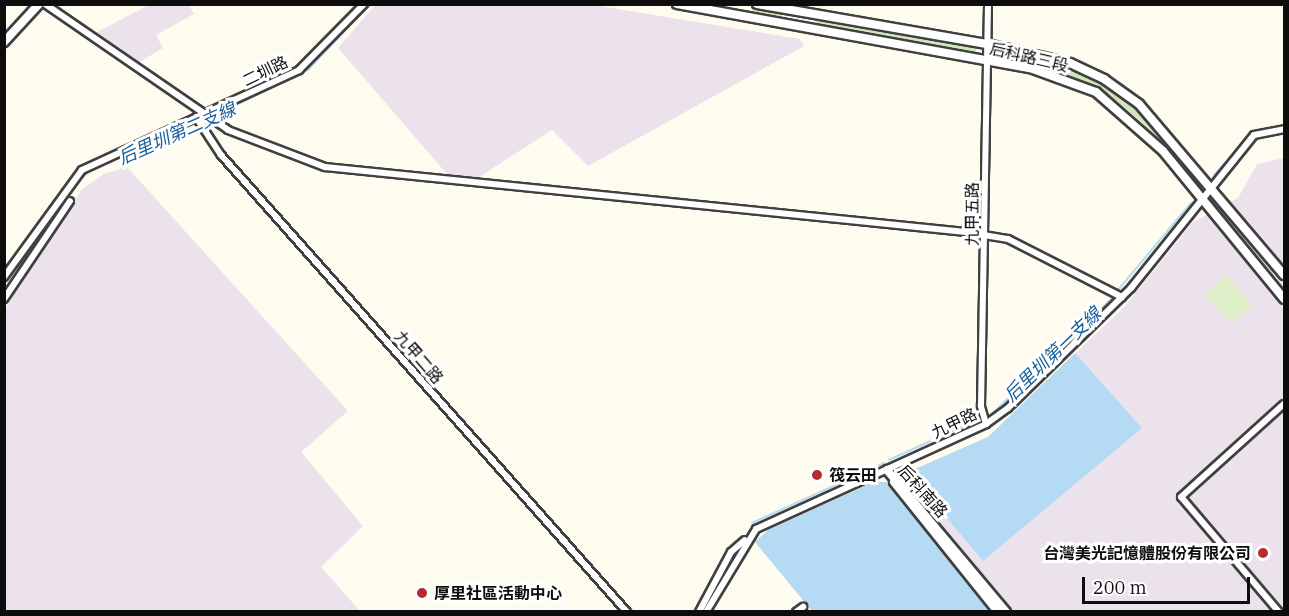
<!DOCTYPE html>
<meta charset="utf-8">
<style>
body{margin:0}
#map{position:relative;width:1289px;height:616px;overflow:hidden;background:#fefcee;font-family:"IBM Plex Serif","Noto Sans TC",serif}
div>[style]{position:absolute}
.industrial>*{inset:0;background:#ebe2ec}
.green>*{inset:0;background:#d0e8b9}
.pitch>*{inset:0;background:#e2efcb}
.water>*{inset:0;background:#b5dbf4}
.stream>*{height:1.5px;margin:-0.75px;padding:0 0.75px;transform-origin:0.75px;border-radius:0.75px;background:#b5dbf4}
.roads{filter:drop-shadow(2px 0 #404040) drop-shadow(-2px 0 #404040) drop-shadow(0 2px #404040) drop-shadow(0 -2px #404040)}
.minor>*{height:6px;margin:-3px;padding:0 3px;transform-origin:3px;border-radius:3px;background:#fff}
.tertiary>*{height:8px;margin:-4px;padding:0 4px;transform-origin:4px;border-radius:4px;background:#fff}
.dots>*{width:16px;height:16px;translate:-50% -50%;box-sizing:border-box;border:3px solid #fff;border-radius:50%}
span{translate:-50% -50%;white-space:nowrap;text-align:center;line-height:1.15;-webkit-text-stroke:6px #fff;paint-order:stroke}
.street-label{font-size:16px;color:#0d0d0d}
.poi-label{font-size:16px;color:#0d0d0d;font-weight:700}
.left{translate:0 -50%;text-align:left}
.right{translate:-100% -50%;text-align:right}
.water-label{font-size:18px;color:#1b609b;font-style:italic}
.frame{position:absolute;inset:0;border:6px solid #0d0d0d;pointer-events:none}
.scale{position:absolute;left:1082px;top:577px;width:168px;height:27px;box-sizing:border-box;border:3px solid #0d0d0d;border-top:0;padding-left:8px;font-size:18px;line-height:21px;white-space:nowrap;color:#0d0d0d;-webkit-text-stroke:4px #fff;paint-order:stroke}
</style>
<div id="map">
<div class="industrial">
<i style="clip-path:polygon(151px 4px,189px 5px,194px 14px,156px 35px,163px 48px,138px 63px,97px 32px)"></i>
<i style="clip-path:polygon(376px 4px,593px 5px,800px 39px,804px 46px,588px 166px,552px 130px,476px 179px,447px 174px,338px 48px)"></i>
<i style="clip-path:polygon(1284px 158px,1284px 611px,812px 611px,755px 542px,768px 530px,874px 482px,886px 482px,988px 437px,1126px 305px,1193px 222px,1238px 198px,1257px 164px)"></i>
<i style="clip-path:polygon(127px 167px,348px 411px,301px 452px,363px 526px,321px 567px,360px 611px,5px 611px,5px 309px,82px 189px,104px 174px)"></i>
</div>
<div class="green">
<i style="clip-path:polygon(693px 5px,782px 13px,781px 21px)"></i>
<i style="clip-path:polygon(816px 20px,976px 48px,976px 55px,816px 26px)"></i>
<i style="clip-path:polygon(1010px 55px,1073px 71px,1104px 85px,1143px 116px,1190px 170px,1186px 174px,1141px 121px,1102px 89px)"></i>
</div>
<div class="pitch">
<i style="clip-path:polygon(1226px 275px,1253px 305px,1232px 324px,1205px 294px)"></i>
</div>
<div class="water">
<i style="clip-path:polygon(1075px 353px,1142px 428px,983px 561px,908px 472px,988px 437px)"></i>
<i style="clip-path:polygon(874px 482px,886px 482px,990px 611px,812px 611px,755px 542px,768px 530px)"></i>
</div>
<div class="stream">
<i style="left:212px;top:117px;width:108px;rotate:-26.3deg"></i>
<i style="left:309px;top:69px;width:89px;rotate:-46.8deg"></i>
<i style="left:1214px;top:175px;width:59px;rotate:-47.1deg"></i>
<i style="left:1254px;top:132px;width:31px;rotate:-13deg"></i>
<i style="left:72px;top:188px;width:28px;rotate:-44deg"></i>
<i style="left:92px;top:169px;width:115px;rotate:-23.7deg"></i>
<i style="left:4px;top:284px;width:56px;rotate:-55.2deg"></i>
<i style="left:1119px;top:289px;width:112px;rotate:-50.1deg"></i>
<i style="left:992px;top:414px;width:168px;rotate:-44deg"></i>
<i style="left:889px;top:460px;width:99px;rotate:-24.5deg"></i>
<i style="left:752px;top:523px;width:145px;rotate:-24.4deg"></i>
<i style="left:703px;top:612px;width:62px;rotate:-62.2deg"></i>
</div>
<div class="roads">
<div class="minor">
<i style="left:45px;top:4px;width:222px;rotate:34.5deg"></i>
<i style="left:228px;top:130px;width:104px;rotate:20.9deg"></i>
<i style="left:325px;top:167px;width:644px;rotate:5.79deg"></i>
<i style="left:966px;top:232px;width:43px;rotate:9.5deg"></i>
<i style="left:1008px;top:239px;width:128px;rotate:27deg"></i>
<i style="left:196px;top:117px;width:45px;rotate:56.7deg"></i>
<i style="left:221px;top:155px;width:611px;rotate:48.38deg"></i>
<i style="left:4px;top:277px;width:132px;rotate:-53.9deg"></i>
<i style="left:82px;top:170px;width:239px;rotate:-24.7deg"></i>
<i style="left:299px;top:70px;width:93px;rotate:-45.4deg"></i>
<i style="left:4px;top:299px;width:118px;rotate:-56deg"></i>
<i style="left:986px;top:424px;width:19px;rotate:-106deg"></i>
<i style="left:981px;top:406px;width:402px;rotate:-89deg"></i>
<i style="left:699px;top:612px;width:68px;rotate:-61.9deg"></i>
<i style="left:731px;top:552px;width:18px;rotate:-41deg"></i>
<i style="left:706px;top:612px;width:97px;rotate:-58.9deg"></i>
<i style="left:756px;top:529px;width:253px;rotate:-24.5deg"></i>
<i style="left:986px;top:424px;width:27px;rotate:-36deg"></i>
<i style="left:1008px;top:408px;width:172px;rotate:-44.3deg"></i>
<i style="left:1131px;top:288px;width:196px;rotate:-51.2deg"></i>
<i style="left:1254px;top:135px;width:31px;rotate:-11deg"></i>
<i style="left:796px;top:612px;width:9px;rotate:-36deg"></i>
<i style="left:1279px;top:612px;width:151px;rotate:-130.4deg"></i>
<i style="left:1181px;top:497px;width:139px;rotate:-42.1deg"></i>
</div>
<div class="tertiary">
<i style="left:677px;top:4px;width:359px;rotate:10.3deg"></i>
<i style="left:1030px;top:68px;width:70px;rotate:20deg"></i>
<i style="left:1096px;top:92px;width:89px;rotate:41.4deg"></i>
<i style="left:1163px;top:151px;width:191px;rotate:50.7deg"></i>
<i style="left:757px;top:4px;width:233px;rotate:9.9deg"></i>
<i style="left:987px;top:44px;width:85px;rotate:12.9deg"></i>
<i style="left:1070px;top:63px;width:38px;rotate:25deg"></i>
<i style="left:1104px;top:79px;width:43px;rotate:35.5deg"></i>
<i style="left:1139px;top:104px;width:224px;rotate:49.7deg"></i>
<i style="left:4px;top:42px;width:52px;rotate:-47.4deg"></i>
<i style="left:887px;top:470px;width:185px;rotate:50deg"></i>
<i style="left:894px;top:482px;width:166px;rotate:51.3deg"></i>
</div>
</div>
<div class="dots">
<i style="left:817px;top:475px;background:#b92a2e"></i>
<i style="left:1263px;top:553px;background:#b92a2e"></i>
<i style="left:422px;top:593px;background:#b92a2e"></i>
</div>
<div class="street-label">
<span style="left:1029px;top:57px;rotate:13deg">后科路三段</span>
<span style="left:265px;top:71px;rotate:-26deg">二圳路</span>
<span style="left:972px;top:214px;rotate:-90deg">九甲五路</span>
<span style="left:419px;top:357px;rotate:49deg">九甲二路</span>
<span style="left:954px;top:423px;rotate:-26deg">九甲路</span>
<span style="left:923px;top:491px;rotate:48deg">后科南路</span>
</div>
<div class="poi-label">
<span class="left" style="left:829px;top:475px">筏云田</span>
<span class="right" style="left:1251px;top:553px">台灣美光記憶體股份有限公司</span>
<span class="left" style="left:434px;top:593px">厚里社區活動中心</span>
</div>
<div class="water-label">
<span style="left:177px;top:134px;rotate:-24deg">后里圳第二支線</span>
<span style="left:1053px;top:355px;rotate:-44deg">后里圳第一支線</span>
</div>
<div class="frame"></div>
<div class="scale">200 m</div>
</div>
